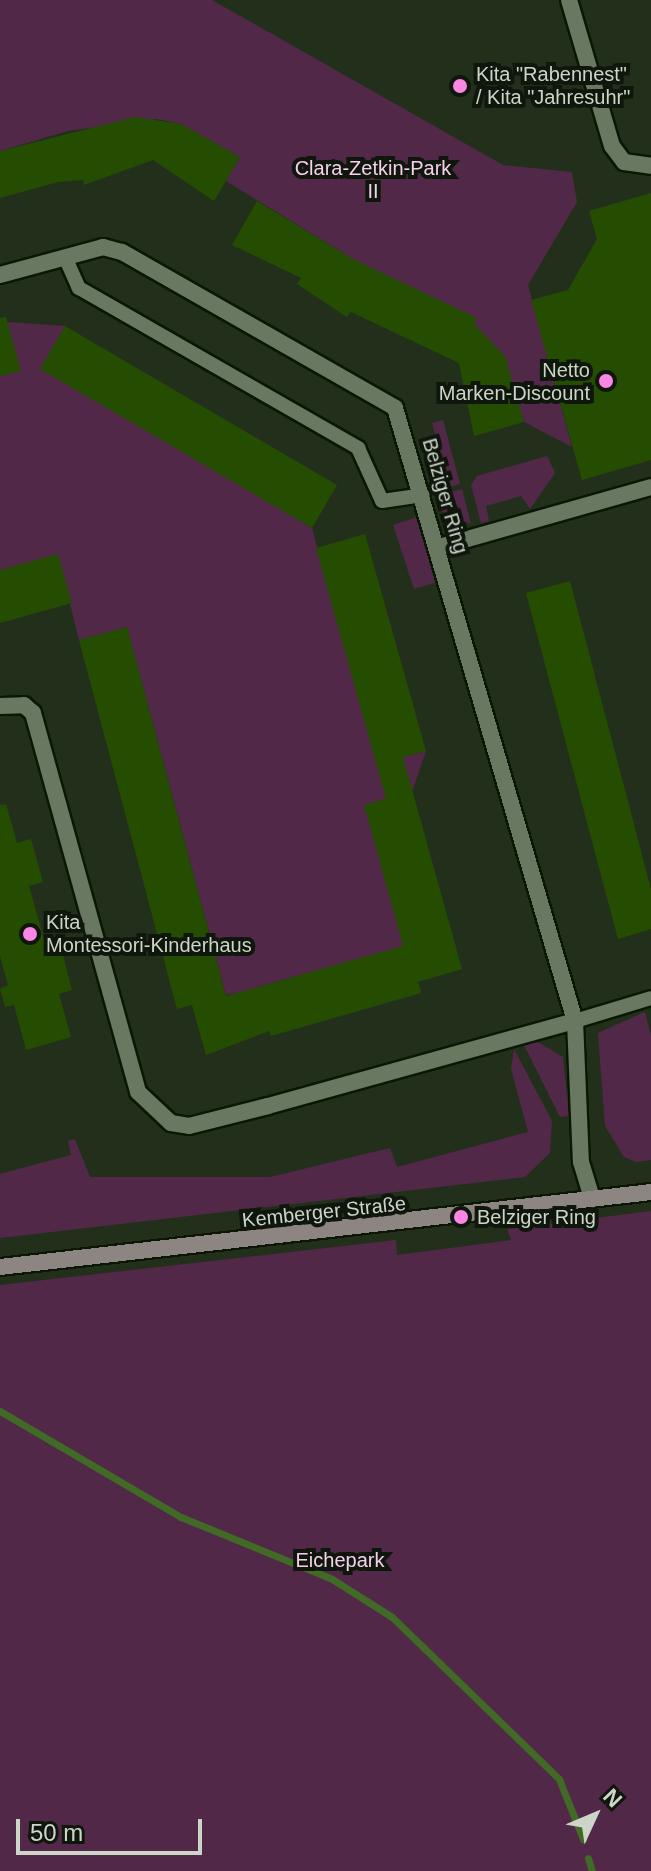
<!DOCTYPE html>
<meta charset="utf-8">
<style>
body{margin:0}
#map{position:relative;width:651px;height:1871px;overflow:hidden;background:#22301b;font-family:Helvetica,sans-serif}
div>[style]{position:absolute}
.green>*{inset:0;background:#512848}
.stream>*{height:7px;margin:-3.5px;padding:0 3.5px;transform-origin:3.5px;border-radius:3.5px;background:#406a26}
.building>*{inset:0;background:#244d01}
.roads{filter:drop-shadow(2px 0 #0b1705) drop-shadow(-2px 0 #0b1705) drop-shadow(0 2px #0b1705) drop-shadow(0 -2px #0b1705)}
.service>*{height:14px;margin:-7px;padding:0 7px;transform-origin:7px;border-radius:7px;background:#697961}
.minor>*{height:16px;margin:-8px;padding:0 8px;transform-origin:8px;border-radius:8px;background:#697961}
.secondary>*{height:16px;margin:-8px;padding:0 8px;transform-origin:8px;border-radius:8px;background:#8c8582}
.dots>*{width:22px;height:22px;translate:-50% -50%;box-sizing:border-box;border:4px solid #0f160c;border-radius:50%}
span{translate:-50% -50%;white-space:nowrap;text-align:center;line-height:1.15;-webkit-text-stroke:8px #0f160c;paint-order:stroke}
.poi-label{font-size:20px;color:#ccd5c8}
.left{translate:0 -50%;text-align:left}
.right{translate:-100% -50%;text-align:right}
.park-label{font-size:20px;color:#f5cfeb}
.street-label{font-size:20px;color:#ccd5c8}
.north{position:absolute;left:555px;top:1775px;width:80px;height:80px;-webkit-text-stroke:6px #0f160c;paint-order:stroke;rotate:46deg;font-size:22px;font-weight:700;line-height:32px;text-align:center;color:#ccd5c8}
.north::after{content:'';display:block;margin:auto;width:28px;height:36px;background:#ccd5c8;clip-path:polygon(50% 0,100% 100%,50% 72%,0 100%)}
.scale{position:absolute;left:16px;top:1819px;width:186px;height:36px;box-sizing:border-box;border:4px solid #ccd5c8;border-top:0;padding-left:10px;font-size:24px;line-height:28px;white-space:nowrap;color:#ccd5c8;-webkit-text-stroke:6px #0f160c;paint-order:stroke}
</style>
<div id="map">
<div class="green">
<i style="clip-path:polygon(0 0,212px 0,503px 165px,572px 172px,577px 202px,528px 285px,572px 447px,524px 422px,500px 357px,474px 324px,476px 318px,353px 259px,226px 181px,240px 157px,181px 124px,157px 119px,68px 131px,0 151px)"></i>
<i style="clip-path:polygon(7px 322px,65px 326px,41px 368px,312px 528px,377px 764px,426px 751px,412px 792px,364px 805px,408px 945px,257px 987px,239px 1002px,236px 993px,226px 995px,127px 627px,79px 640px,58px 555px,0 570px,0 376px,20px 371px)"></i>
<i style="clip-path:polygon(443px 420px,460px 484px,434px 492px,431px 483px,447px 478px,432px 423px)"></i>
<i style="clip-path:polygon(547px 456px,555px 473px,530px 509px,521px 496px,486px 506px,489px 521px,481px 523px,471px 485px,477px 476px)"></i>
<i style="clip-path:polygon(462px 489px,471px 524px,444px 515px,435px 496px)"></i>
<i style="clip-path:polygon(417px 517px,437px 582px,414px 589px,393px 525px)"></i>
<i style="clip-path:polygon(645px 1012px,651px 1036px,651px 1160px,636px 1162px,624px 1157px,605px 1126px,598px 1033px)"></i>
<i style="clip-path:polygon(536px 1041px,563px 1057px,569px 1116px,560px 1117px,524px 1045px)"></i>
<i style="clip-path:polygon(514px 1049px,552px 1121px,550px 1153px,525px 1177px,0 1238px,0 1174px,71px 1155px,68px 1141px,75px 1139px,90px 1177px,270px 1177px,390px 1148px,397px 1167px,528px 1132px,511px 1069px)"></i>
<i style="clip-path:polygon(651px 1211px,651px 1871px,0 1871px,0 1285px,396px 1240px,397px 1255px,511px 1240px,507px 1229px)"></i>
</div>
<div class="stream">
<i style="left:0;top:1411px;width:210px;rotate:30.4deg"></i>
<i style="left:181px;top:1517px;width:163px;rotate:22.3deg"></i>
<i style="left:332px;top:1579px;width:71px;rotate:32.3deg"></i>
<i style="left:392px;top:1617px;width:233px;rotate:44.1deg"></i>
<i style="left:559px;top:1779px;width:65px;rotate:68.2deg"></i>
<i style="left:588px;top:1858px;width:14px;rotate:73deg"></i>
</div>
<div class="building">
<i style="clip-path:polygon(135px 117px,181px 124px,240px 157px,214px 201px,153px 160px,84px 185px,83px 180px,58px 182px,0 198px,0 151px)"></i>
<i style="clip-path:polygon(651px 193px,651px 460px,582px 480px,531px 300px,568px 290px,597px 239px,589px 211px)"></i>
<i style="clip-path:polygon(257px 201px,353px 259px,477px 318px,474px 324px,505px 356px,524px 422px,474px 436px,459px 363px,351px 312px,347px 317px,297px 284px,301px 278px,232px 245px)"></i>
<i style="clip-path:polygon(6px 317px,21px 371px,0 376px,0 318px)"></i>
<i style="clip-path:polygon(65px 326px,337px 485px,312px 528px,40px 369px)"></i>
<i style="clip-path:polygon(365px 534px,426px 751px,403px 757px,462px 969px,418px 982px,421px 993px,271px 1036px,269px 1031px,206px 1055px,192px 1005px,177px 1009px,79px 640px,127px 627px,226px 996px,403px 946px,364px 805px,386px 799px,316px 548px)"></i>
<i style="clip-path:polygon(58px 554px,72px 603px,0 623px,0 570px)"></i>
<i style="clip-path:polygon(570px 581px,651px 889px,651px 929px,618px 939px,526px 593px)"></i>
<i style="clip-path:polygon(6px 804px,17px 843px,31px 839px,43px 882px,29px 886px,47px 950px,61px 947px,72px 990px,59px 994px,71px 1037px,26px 1050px,14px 1005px,5px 1007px,0 989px,8px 985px,0 956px,0 805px)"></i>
</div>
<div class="roads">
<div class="service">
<i style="left:65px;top:257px;width:34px;rotate:66deg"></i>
<i style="left:79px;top:288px;width:322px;rotate:29.8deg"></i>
<i style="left:358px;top:448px;width:58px;rotate:65.6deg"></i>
<i style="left:382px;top:501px;width:41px;rotate:-8.3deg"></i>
<i style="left:575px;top:1021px;width:79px;rotate:-16.8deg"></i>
</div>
<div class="minor">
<i style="left:569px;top:0;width:152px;rotate:73.6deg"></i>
<i style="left:612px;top:146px;width:20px;rotate:53deg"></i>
<i style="left:624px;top:162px;width:27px;rotate:8deg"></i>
<i style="left:0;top:275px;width:107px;rotate:-15.2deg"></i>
<i style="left:103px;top:247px;width:20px;rotate:15deg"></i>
<i style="left:122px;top:252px;width:314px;rotate:29.7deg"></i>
<i style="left:395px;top:408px;width:639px;rotate:73.64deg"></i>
<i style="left:575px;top:1021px;width:141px;rotate:87.6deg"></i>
<i style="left:581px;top:1162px;width:39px;rotate:73deg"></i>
<i style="left:439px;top:547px;width:220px;rotate:-15.8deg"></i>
<i style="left:0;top:706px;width:24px;rotate:-2deg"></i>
<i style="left:24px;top:705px;width:12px;rotate:42deg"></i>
<i style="left:33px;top:713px;width:393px;rotate:74.5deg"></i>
<i style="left:138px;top:1092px;width:45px;rotate:43.2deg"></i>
<i style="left:171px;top:1123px;width:18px;rotate:9deg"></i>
<i style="left:189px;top:1126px;width:81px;rotate:-14.2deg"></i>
<i style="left:268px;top:1106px;width:319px;rotate:-15.5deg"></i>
</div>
<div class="secondary">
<i style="left:0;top:1267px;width:655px;rotate:-6.57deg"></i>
</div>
</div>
<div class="dots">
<i style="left:460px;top:86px;background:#fc86e4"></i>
<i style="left:606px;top:381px;background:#fc86e4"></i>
<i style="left:30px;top:934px;background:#fc86e4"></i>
<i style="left:461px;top:1217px;background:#fc86e4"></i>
</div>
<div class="poi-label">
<span class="left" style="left:476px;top:86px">Kita "Rabennest"<br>/ Kita "Jahresuhr"</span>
<span class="right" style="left:590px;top:382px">Netto<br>Marken-Discount</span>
<span class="left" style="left:46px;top:934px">Kita<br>Montessori-Kinderhaus</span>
<span class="left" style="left:477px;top:1217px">Belziger Ring</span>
</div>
<div class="park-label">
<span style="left:373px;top:180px">Clara-Zetkin-Park<br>II</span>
<span style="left:340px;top:1560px">Eichepark</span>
</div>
<div class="street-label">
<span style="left:445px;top:496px;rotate:74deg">Belziger Ring</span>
<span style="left:324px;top:1212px;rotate:-6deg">Kemberger Straße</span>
</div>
<div class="north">N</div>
<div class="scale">50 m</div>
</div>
